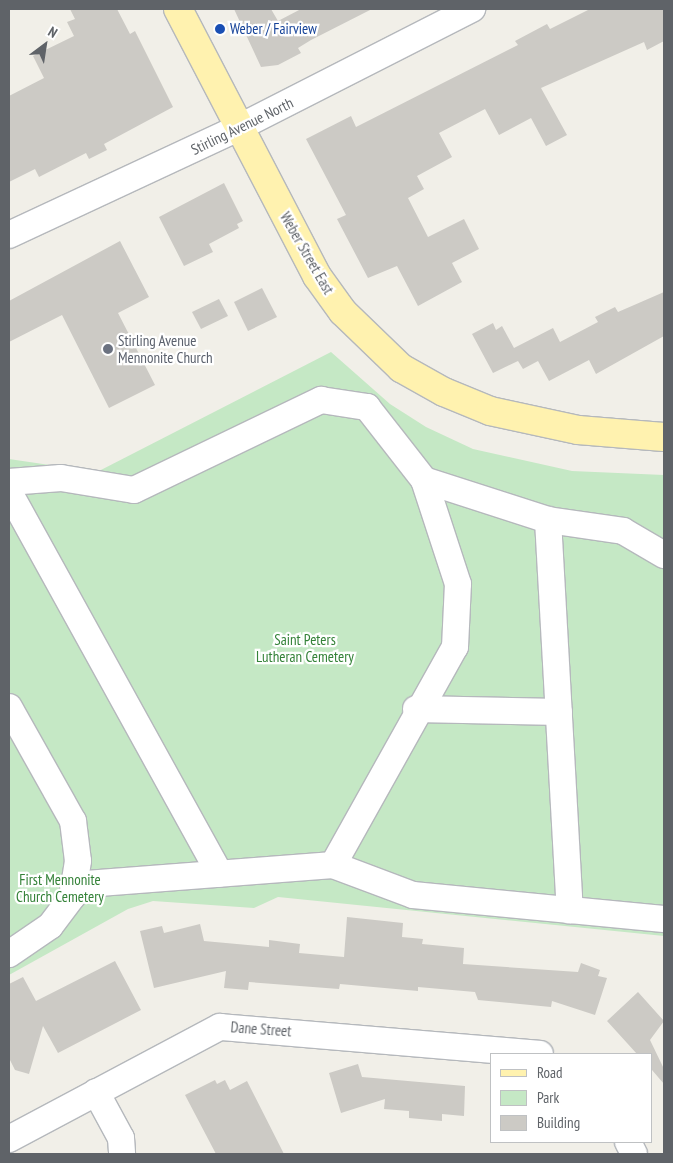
<!DOCTYPE html>
<style>
body{margin:0}
#map{position:relative;width:673px;height:1163px;overflow:hidden;background:#f1efe8;font-family:"PT Sans Narrow",sans-serif}
div>[style]{position:absolute}
.green>*{inset:0;background:#c5e8c5}
.building>*{inset:0;background:#cccac5}
.roads{filter:drop-shadow(1px 0 #b5b8bc) drop-shadow(-1px 0 #b5b8bc) drop-shadow(0 1px #b5b8bc) drop-shadow(0 -1px #b5b8bc)}
.minor>*{height:26px;margin:-13px;padding:0 13px;transform-origin:13px;border-radius:13px;background:#fff}
.major>*{height:28px;margin:-14px;padding:0 14px;transform-origin:14px;border-radius:14px;background:#fff2af}
.dots>*{width:14px;height:14px;translate:-50% -50%;box-sizing:border-box;border:2px solid #fff;border-radius:50%}
span{translate:-50% -50%;white-space:nowrap;text-align:center;line-height:1.15;-webkit-text-stroke:4.5px #fff;paint-order:stroke}
.transit-label{font-size:15px;color:#164399}
.left{translate:0 -50%;text-align:left}
.street-label{font-size:15px;color:#5f6368}
.worship-label{font-size:15px;color:#5b616d}
.park-label{font-size:15px;color:#348238}
.frame{position:absolute;inset:0;border:10px solid #5f6368;pointer-events:none}
.legend{position:absolute;left:490px;top:1053px;width:162px;height:90px;box-sizing:border-box;background:#fff;border:1px solid #bfc1c3;margin:0;padding:6px 9px;list-style:none;font-size:15px;color:#5f6368}
.legend li{display:flex;align-items:center;gap:10px;height:25px}
.legend b{width:25px;border:1px solid #bfc1c3}
.north{position:absolute;left:20px;top:20px;width:50px;height:50px;-webkit-text-stroke:4px #fff;paint-order:stroke;rotate:31deg;font-size:14px;font-weight:700;line-height:20px;text-align:center;color:#5f6368}
.north::after{content:'';display:block;margin:auto;width:18px;height:22px;background:#5f6368;clip-path:polygon(50% 0,100% 100%,50% 72%,0 100%)}
</style>
<div id="map">
<div class="green">
<i style="clip-path:polygon(331px 352px,390px 404px,426px 427px,473px 449px,572px 471px,664px 475px,664px 936px,278px 897px,254px 908px,153px 901px,128px 909px,9px 975px,9px 459px,97px 472px)"></i>
</div>
<div class="building">
<i style="clip-path:polygon(70px 9px,117px 9px,130px 34px,135px 31px,173px 107px,104px 144px,107px 150px,89px 159px,86px 153px,39px 177px,35px 169px,9px 182px,9px 96px,44px 78px,33px 56px,74px 36px,67px 22px,75px 19px)"></i>
<i style="clip-path:polygon(234px 9px,271px 9px,278px 21px,301px 9px,372px 9px,311px 40px,298px 48px,301px 53px,278px 65px,261px 67px)"></i>
<i style="clip-path:polygon(590px 9px,664px 9px,664px 41px,647px 50px,644px 42px,541px 88px,567px 135px,546px 146px,531px 118px,499px 135px,485px 109px,439px 133px,452px 157px,417px 176px,424px 189px,408px 198px,428px 237px,464px 219px,479px 249px,452px 263px,462px 282px,418px 306px,397px 266px,368px 278px,337px 219px,346px 215px,306px 139px,351px 116px,356px 127px,518px 45px,515px 41px,547px 24px,550px 29px)"></i>
<i style="clip-path:polygon(224px 183px,243px 221px,237px 224px,239px 228px,209px 244px,213px 252px,184px 266px,159px 217px)"></i>
<i style="clip-path:polygon(120px 241px,149px 297px,118px 313px,155px 385px,109px 408px,62px 315px,9px 342px,9px 301px)"></i>
<i style="clip-path:polygon(262px 288px,277px 317px,248px 331px,234px 302px)"></i>
<i style="clip-path:polygon(664px 292px,664px 336px,596px 374px,589px 360px,549px 381px,538px 361px,523px 369px,518px 361px,493px 373px,472px 334px,493px 323px,496px 330px,502px 326px,514px 348px,553px 328px,560px 342px,598px 322px,595px 317px,615px 307px,618px 312px)"></i>
<i style="clip-path:polygon(219px 299px,228px 316px,201px 329px,192px 312px)"></i>
<i style="clip-path:polygon(347px 917px,403px 923px,402px 937px,423px 939px,422px 944px,464px 948px,463px 964px,578px 972px,581px 963px,600px 970px,598px 976px,607px 978px,595px 1015px,552px 1001px,551px 1007px,520px 1004px,478px 1000px,475px 992px,418px 987px,418px 991px,340px 984px,339px 989px,249px 982px,248px 990px,224px 988px,226px 971px,154px 988px,140px 931px,162px 926px,164px 933px,200px 924px,204px 941px,269px 947px,269px 940px,300px 944px,299px 953px,344px 957px)"></i>
<i style="clip-path:polygon(115px 961px,141px 1010px,58px 1053px,43px 1026px,29px 1074px,15px 1070px,9px 1058px,9px 984px,23px 977px,36px 1001px)"></i>
<i style="clip-path:polygon(638px 992px,664px 1021px,650px 1040px,664px 1069px,664px 1084px,652px 1070px,652px 1054px,637px 1054px,607px 1021px)"></i>
<i style="clip-path:polygon(358px 1064px,362px 1077px,465px 1086px,464px 1116px,442px 1114px,442px 1121px,409px 1118px,409px 1111px,384px 1109px,385px 1099px,341px 1113px,329px 1073px)"></i>
<i style="clip-path:polygon(215px 1080px,217px 1084px,225px 1080px,230px 1090px,247px 1081px,284px 1154px,216px 1154px,185px 1095px)"></i>
</div>
<div class="roads">
<div class="minor">
<i style="left:9px;top:235px;width:253px;rotate:-25deg"></i>
<i style="left:238px;top:128px;width:263px;rotate:-27deg"></i>
<i style="left:9px;top:482px;width:52px;rotate:-4.4deg"></i>
<i style="left:61px;top:478px;width:74px;rotate:9.3deg"></i>
<i style="left:134px;top:490px;width:208px;rotate:-25.7deg"></i>
<i style="left:321px;top:400px;width:47px;rotate:8.7deg"></i>
<i style="left:367px;top:407px;width:93px;rotate:52deg"></i>
<i style="left:424px;top:480px;width:130px;rotate:17.9deg"></i>
<i style="left:548px;top:520px;width:76px;rotate:8.3deg"></i>
<i style="left:623px;top:531px;width:48px;rotate:30.3deg"></i>
<i style="left:9px;top:492px;width:436px;rotate:61.1deg"></i>
<i style="left:548px;top:520px;width:391px;rotate:86.8deg"></i>
<i style="left:570px;top:910px;width:94px;rotate:5.5deg"></i>
<i style="left:9px;top:707px;width:131px;rotate:60.7deg"></i>
<i style="left:73px;top:821px;width:40px;rotate:82.9deg"></i>
<i style="left:78px;top:861px;width:36px;rotate:99deg"></i>
<i style="left:72px;top:897px;width:36px;rotate:127deg"></i>
<i style="left:50px;top:926px;width:50px;rotate:145.7deg"></i>
<i style="left:416px;top:709px;width:143px;rotate:1.2deg"></i>
<i style="left:333px;top:865px;width:250px;rotate:-60.8deg"></i>
<i style="left:455px;top:647px;width:63px;rotate:-87.3deg"></i>
<i style="left:458px;top:584px;width:109px;rotate:-108.1deg"></i>
<i style="left:73px;top:885px;width:261px;rotate:-4.4deg"></i>
<i style="left:333px;top:865px;width:85px;rotate:20.6deg"></i>
<i style="left:413px;top:895px;width:158px;rotate:5.5deg"></i>
<i style="left:96px;top:1092px;width:52px;rotate:61.5deg"></i>
<i style="left:121px;top:1138px;width:16px;rotate:86deg"></i>
<i style="left:9px;top:1139px;width:239px;rotate:-28deg"></i>
<i style="left:220px;top:1027px;width:321px;rotate:4.8deg"></i>
<i style="left:628px;top:1142px;width:13px;rotate:63deg"></i>
</div>
<div class="major">
<i style="left:178px;top:9px;width:301px;rotate:62.5deg"></i>
<i style="left:317px;top:276px;width:44px;rotate:54.2deg"></i>
<i style="left:343px;top:312px;width:81px;rotate:44deg"></i>
<i style="left:401px;top:368px;width:49px;rotate:29.2deg"></i>
<i style="left:444px;top:392px;width:50px;rotate:22.4deg"></i>
<i style="left:490px;top:411px;width:90px;rotate:12.2deg"></i>
<i style="left:578px;top:430px;width:86px;rotate:4.7deg"></i>
</div>
</div>
<div class="dots">
<i style="left:220px;top:29px;background:#1a4fb4"></i>
<i style="left:108px;top:349px;background:#6b7280"></i>
</div>
<div class="transit-label">
<span class="left" style="left:230px;top:29px">Weber / Fairview</span>
</div>
<div class="street-label">
<span style="left:242px;top:126px;rotate:-26deg">Stirling Avenue North</span>
<span style="left:307px;top:253px;rotate:60deg">Weber Street East</span>
<span style="left:261px;top:1029px;rotate:4deg">Dane Street</span>
</div>
<div class="worship-label">
<span class="left" style="left:118px;top:349px">Stirling Avenue<br>Mennonite Church</span>
</div>
<div class="park-label">
<span style="left:305px;top:648px">Saint Peters<br>Lutheran Cemetery</span>
<span style="left:60px;top:888px">First Mennonite<br>Church Cemetery</span>
</div>
<div class="frame"></div>
<ul class="legend">
<li><b style="height:6px;background:#fff2af"></b>Road</li>
<li><b style="height:14px;background:#c5e8c5"></b>Park</li>
<li><b style="height:14px;background:#cccac5"></b>Building</li>
</ul>
<div class="north">N</div>
</div>
